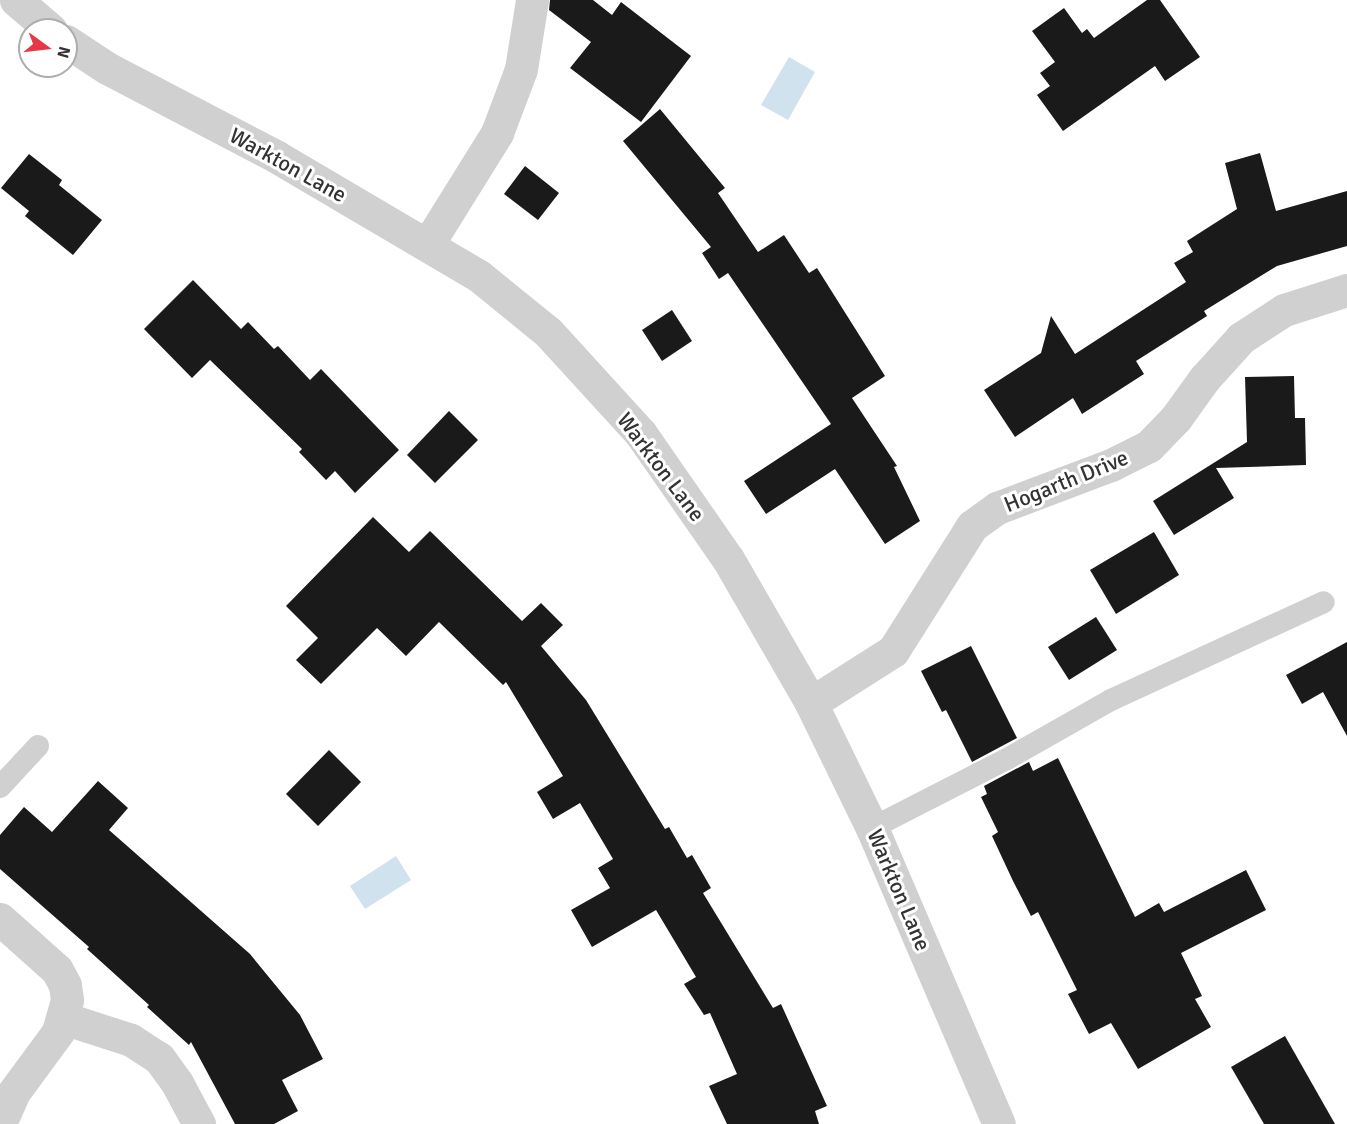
<!DOCTYPE html>
<style>
body{margin:0}
#map{position:relative;width:1347px;height:1124px;overflow:hidden;background:#fff;font-family:Signika,sans-serif}
div>[style]{position:absolute}
.water>*{inset:0;background:#cfe2ee}
.building>*{inset:0;background:#1a1a1a}
.service>*{height:22px;margin:-11px;padding:0 11px;transform-origin:11px;border-radius:11px;background:#d0d0d0}
.minor>*{height:33px;margin:-16.5px;padding:0 16.5px;transform-origin:16.5px;border-radius:16.5px;background:#d0d0d0}
.tertiary>*{height:33px;margin:-16.5px;padding:0 16.5px;transform-origin:16.5px;border-radius:16.5px;background:#d0d0d0}
span{translate:-50% -50%;white-space:nowrap;text-align:center;line-height:1.15;-webkit-text-stroke:6px #fff;paint-order:stroke}
.street-label{font-size:22px;color:#333}
.north{position:absolute;left:18px;top:18px;width:60px;height:60px;box-sizing:border-box;background:#fff;border:2px solid #adadad;border-radius:50%;rotate:105deg;font-size:16px;font-weight:700;line-height:24px;text-align:center;color:#333}
.north::after{content:'';display:block;margin:auto;width:21px;height:27px;background:#e63946;clip-path:polygon(50% 0,100% 100%,50% 72%,0 100%)}
</style>
<div id="map">
<div class="water">
<i style="clip-path:polygon(789px 57px,815px 72px,788px 120px,761px 105px)"></i>
<i style="clip-path:polygon(396px 856px,411px 880px,365px 909px,350px 886px)"></i>
</div>
<div class="building">
<i style="clip-path:polygon(550px 0,593px 0,612px 15px,621px 2px,691px 56px,641px 122px,570px 68px,591px 42px,549px 10px)"></i>
<i style="clip-path:polygon(1147px 0,1160px 0,1200px 57px,1165px 81px,1155px 66px,1063px 131px,1037px 95px,1050px 86px,1040px 73px,1055px 62px,1032px 31px,1064px 8px,1082px 33px,1087px 29px,1094px 38px)"></i>
<i style="clip-path:polygon(660px 109px,725px 188px,718px 193px,758px 252px,784px 235px,809px 273px,817px 268px,885px 376px,852px 398px,897px 466px,894px 467px,920px 521px,885px 544px,835px 469px,766px 514px,744px 481px,831px 424px,728px 273px,719px 279px,702px 253px,711px 247px,623px 141px)"></i>
<i style="clip-path:polygon(1260px 153px,1276px 211px,1347px 191px,1347px 246px,1277px 266px,1204px 311px,1207px 316px,1136px 361px,1144px 374px,1082px 414px,1073px 398px,1015px 437px,984px 390px,1041px 353px,1051px 316px,1075px 354px,1186px 282px,1174px 263px,1193px 252px,1187px 241px,1237px 209px,1225px 163px)"></i>
<i style="clip-path:polygon(29px 154px,62px 180px,59px 185px,102px 220px,73px 255px,25px 216px,29px 211px,1px 188px)"></i>
<i style="clip-path:polygon(525px 166px,559px 193px,538px 220px,504px 194px)"></i>
<i style="clip-path:polygon(193px 280px,241px 329px,248px 322px,274px 349px,278px 346px,310px 380px,321px 369px,399px 450px,355px 493px,335px 471px,326px 480px,299px 452px,302px 449px,210px 360px,192px 378px,144px 329px)"></i>
<i style="clip-path:polygon(672px 310px,692px 341px,662px 361px,642px 330px)"></i>
<i style="clip-path:polygon(1294px 376px,1295px 418px,1305px 418px,1306px 465px,1216px 468px,1234px 498px,1174px 535px,1153px 501px,1247px 442px,1245px 377px)"></i>
<i style="clip-path:polygon(449px 411px,478px 440px,435px 483px,407px 455px)"></i>
<i style="clip-path:polygon(373px 517px,409px 552px,430px 531px,522px 621px,541px 603px,563px 625px,541px 646px,586px 700px,665px 829px,669px 827px,687px 858px,692px 855px,711px 888px,703px 893px,773px 1008px,781px 1004px,827px 1106px,815px 1111px,819px 1124px,727px 1124px,709px 1086px,737px 1074px,710px 1013px,704px 1015px,684px 984px,696px 977px,656px 910px,592px 947px,571px 910px,610px 888px,598px 868px,613px 859px,580px 803px,553px 819px,537px 792px,563px 776px,506px 682px,503px 685px,439px 622px,406px 656px,377px 628px,321px 684px,296px 660px,318px 638px,286px 606px)"></i>
<i style="clip-path:polygon(1154px 532px,1179px 575px,1116px 614px,1090px 570px)"></i>
<i style="clip-path:polygon(1096px 617px,1117px 650px,1069px 680px,1048px 647px)"></i>
<i style="clip-path:polygon(1347px 642px,1347px 736px,1323px 692px,1302px 704px,1286px 675px)"></i>
<i style="clip-path:polygon(971px 646px,1017px 738px,972px 762px,946px 710px,942px 712px,921px 671px)"></i>
<i style="clip-path:polygon(329px 750px,361px 782px,318px 826px,286px 794px)"></i>
<i style="clip-path:polygon(1058px 758px,1135px 917px,1159px 903px,1164px 912px,1246px 870px,1266px 910px,1181px 953px,1202px 996px,1195px 999px,1211px 1027px,1138px 1069px,1111px 1023px,1089px 1034px,1068px 994px,1077px 990px,1038px 912px,1031px 916px,1013px 881px,992px 836px,998px 832px,981px 797px,987px 794px,984px 786px,1029px 762px,1033px 771px)"></i>
<i style="clip-path:polygon(98px 781px,128px 808px,109px 830px,250px 954px,300px 1015px,323px 1059px,282px 1080px,298px 1111px,274px 1124px,235px 1124px,191px 1042px,189px 1045px,147px 1007px,149px 1005px,87px 949px,89px 947px,0 869px,0 835px,24px 807px,52px 832px)"></i>
<i style="clip-path:polygon(1285px 1036px,1335px 1124px,1264px 1124px,1231px 1067px)"></i>
</div>
<div class="service">
<i style="left:0;top:787px;width:56px;rotate:-47.2deg"></i>
<i style="left:872px;top:828px;width:152px;rotate:-27.1deg"></i>
<i style="left:1007px;top:759px;width:120px;rotate:-29.6deg"></i>
<i style="left:1111px;top:700px;width:234px;rotate:-24.7deg"></i>
</div>
<div class="minor">
<i style="left:428px;top:244px;width:131px;rotate:-58.1deg"></i>
<i style="left:497px;top:133px;width:68px;rotate:-69.4deg"></i>
<i style="left:521px;top:69px;width:70px;rotate:-80.9deg"></i>
<i style="left:811px;top:703px;width:97px;rotate:-32.4deg"></i>
<i style="left:893px;top:651px;width:148px;rotate:-57.7deg"></i>
<i style="left:972px;top:526px;width:31px;rotate:-36deg"></i>
<i style="left:997px;top:508px;width:122px;rotate:-20.7deg"></i>
<i style="left:1111px;top:465px;width:42px;rotate:-26.6deg"></i>
<i style="left:1149px;top:446px;width:39px;rotate:-46deg"></i>
<i style="left:1176px;top:418px;width:48px;rotate:-54.3deg"></i>
<i style="left:1204px;top:379px;width:55px;rotate:-47.9deg"></i>
<i style="left:1241px;top:338px;width:51px;rotate:-33.1deg"></i>
<i style="left:1284px;top:310px;width:66px;rotate:-17.6deg"></i>
<i style="left:0;top:919px;width:76px;rotate:41.8deg"></i>
<i style="left:57px;top:970px;width:17px;rotate:62deg"></i>
<i style="left:65px;top:985px;width:15px;rotate:82deg"></i>
<i style="left:67px;top:1000px;width:33px;rotate:106deg"></i>
<i style="left:58px;top:1032px;width:74px;rotate:126.3deg"></i>
<i style="left:14px;top:1092px;width:35px;rotate:114deg"></i>
<i style="left:63px;top:1018px;width:71px;rotate:17.9deg"></i>
<i style="left:131px;top:1040px;width:33px;rotate:33deg"></i>
<i style="left:159px;top:1058px;width:31px;rotate:54deg"></i>
<i style="left:177px;top:1083px;width:47px;rotate:61.8deg"></i>
</div>
<div class="tertiary">
<i style="left:16px;top:0;width:46px;rotate:40.6deg"></i>
<i style="left:66px;top:41px;width:49px;rotate:33.4deg"></i>
<i style="left:107px;top:68px;width:192px;rotate:27.6deg"></i>
<i style="left:277px;top:157px;width:234px;rotate:30.5deg"></i>
<i style="left:479px;top:276px;width:89px;rotate:39.1deg"></i>
<i style="left:548px;top:332px;width:138px;rotate:47.6deg"></i>
<i style="left:641px;top:434px;width:152px;rotate:55.2deg"></i>
<i style="left:728px;top:559px;width:166px;rotate:60deg"></i>
<i style="left:811px;top:703px;width:139px;rotate:64deg"></i>
<i style="left:872px;top:828px;width:322px;rotate:66.8deg"></i>
</div>
<div class="street-label">
<span style="left:288px;top:165px;rotate:29deg">Warkton Lane</span>
<span style="left:661px;top:467px;rotate:53deg">Warkton Lane</span>
<span style="left:1066px;top:481px;rotate:-22deg">Hogarth Drive</span>
<span style="left:899px;top:890px;rotate:67deg">Warkton Lane</span>
</div>
<div class="north">N</div>
</div>
